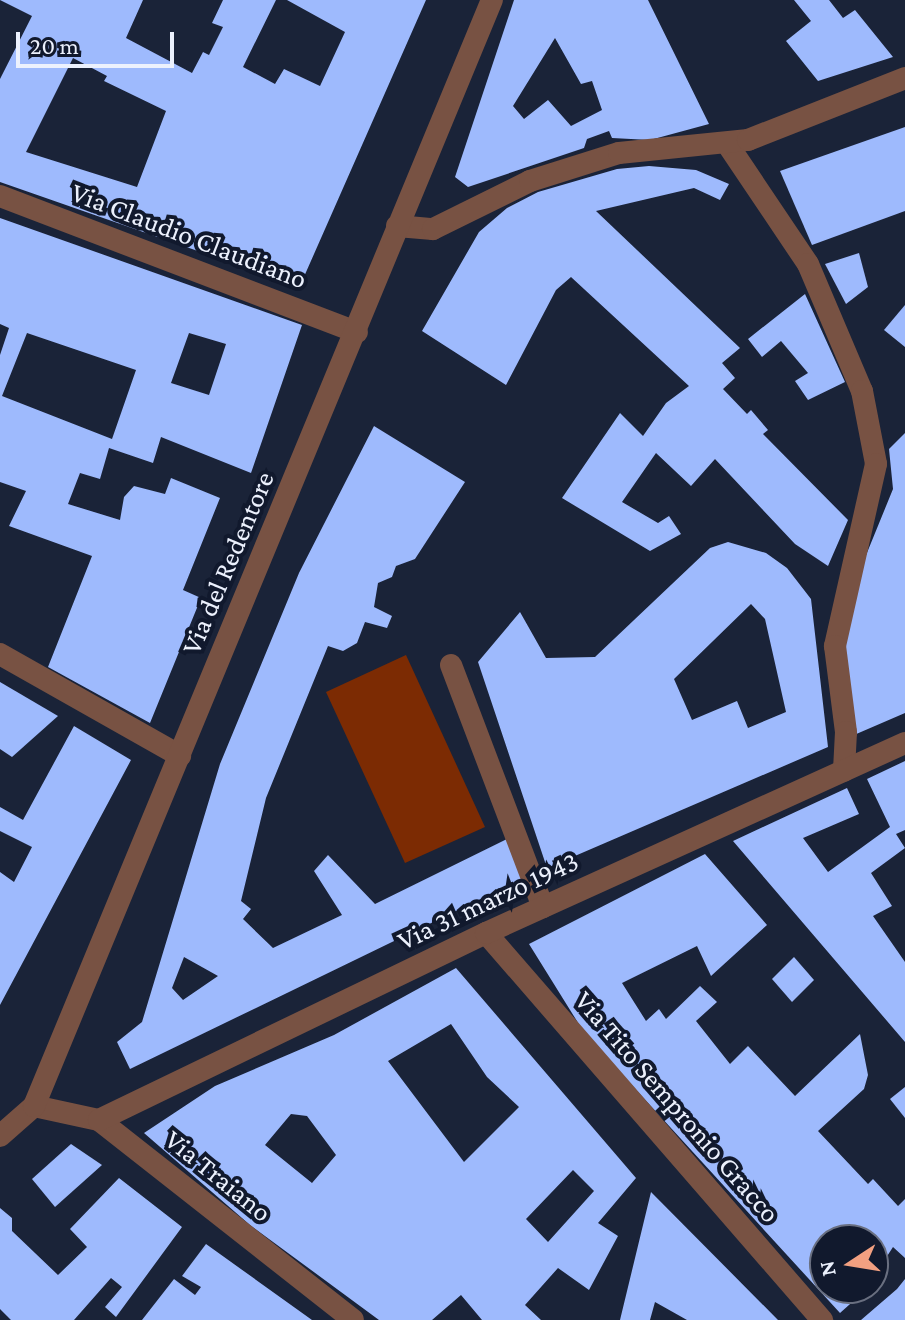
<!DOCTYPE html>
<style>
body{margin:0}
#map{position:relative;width:905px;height:1320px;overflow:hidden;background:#1a2338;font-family:"Crimson Pro",serif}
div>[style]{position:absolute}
.green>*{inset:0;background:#7c2b03}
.building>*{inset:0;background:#9ebafd}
.minor>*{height:22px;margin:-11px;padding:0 11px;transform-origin:11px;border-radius:11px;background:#785243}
.tertiary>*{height:22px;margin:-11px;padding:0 11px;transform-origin:11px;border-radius:11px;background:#785243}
span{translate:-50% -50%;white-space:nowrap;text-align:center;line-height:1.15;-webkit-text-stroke:8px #11192d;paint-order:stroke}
.street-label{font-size:28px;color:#ecf1fd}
.north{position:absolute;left:809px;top:1224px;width:80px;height:80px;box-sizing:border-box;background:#11192d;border:2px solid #696f80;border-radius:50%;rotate:258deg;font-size:22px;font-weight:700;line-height:32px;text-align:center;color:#ecf1fd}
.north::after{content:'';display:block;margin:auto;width:28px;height:36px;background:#f2a081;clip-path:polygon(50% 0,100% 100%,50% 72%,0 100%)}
.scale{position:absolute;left:16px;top:32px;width:158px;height:36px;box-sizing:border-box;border:4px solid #ecf1fd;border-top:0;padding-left:10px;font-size:24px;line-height:28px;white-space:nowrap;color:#ecf1fd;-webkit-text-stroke:6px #11192d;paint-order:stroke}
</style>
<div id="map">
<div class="green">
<i style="clip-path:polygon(406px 655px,485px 827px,405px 863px,326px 692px)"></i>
</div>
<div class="building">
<i style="clip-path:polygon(evenodd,0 0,143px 0,126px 38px,192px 73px,203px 52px,209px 55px,223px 27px,212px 23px,223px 0,276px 0,243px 67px,275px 84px,284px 69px,320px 86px,345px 32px,287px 0,426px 0,303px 279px,215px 257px,0 182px,0 79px,32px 16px,0 0,73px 58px,107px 76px,104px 81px,166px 111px,137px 187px,26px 152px,73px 58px)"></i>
<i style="clip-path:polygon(evenodd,514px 0,648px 0,709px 124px,650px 140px,612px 138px,609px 131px,587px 139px,584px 148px,468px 187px,455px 177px,514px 0,555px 38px,581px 84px,592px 81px,602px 110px,571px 126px,548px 100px,524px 119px,513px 106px,555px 38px)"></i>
<i style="clip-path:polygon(794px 0,829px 0,843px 18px,855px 10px,893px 57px,818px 81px,786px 41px,811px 21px)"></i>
<i style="clip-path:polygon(905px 127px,905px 211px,812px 245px,780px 171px)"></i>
<i style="clip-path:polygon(649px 166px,696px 170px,729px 184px,720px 200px,694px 188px,596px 211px,740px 348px,722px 363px,735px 378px,723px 389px,747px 414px,751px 410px,768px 430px,763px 434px,848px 520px,828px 566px,795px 544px,715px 459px,691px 486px,656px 453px,622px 502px,658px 523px,669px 516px,681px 534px,650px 551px,562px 498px,620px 413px,643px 436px,666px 403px,689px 386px,571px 277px,556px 290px,506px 385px,422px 331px,479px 232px,507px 208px,538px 192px,617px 169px)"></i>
<i style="clip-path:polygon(evenodd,0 218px,302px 325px,251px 473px,161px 437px,153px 463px,109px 448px,100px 479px,80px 473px,68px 504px,120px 520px,124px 497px,134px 486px,165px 494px,171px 478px,220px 498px,183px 590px,201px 598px,150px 723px,48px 667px,92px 556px,9px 526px,26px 491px,0 482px,0 355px,9px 328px,0 324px,0 218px,27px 333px,136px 370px,112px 439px,2px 396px,27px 333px,0 218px,189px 333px,226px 344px,209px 395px,171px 383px,189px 333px)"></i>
<i style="clip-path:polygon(859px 253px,868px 287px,846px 304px,825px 264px)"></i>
<i style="clip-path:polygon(805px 294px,845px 382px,808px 400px,795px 381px,808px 373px,781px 341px,762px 357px,748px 339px)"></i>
<i style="clip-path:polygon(905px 305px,905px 347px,884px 330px)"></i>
<i style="clip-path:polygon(evenodd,374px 426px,465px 482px,415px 559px,396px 566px,392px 577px,378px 583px,374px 607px,392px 616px,387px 628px,365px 622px,357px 643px,343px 651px,328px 646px,266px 798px,241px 901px,251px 909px,243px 919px,273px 948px,342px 915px,314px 871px,328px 855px,375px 904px,509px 838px,524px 878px,130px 1069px,117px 1042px,142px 1022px,220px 764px,299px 573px,374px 426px,184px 957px,218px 976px,183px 1000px,172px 988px,184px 957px)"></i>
<i style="clip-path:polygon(905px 433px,905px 713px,854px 735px,842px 651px,862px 565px,893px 489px,889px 449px)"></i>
<i style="clip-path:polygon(evenodd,728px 542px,766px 553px,787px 568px,811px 599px,828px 747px,547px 868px,478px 662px,520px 612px,546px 658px,595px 657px,710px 548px,728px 542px,751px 604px,765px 619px,786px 712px,748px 728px,737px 701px,692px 720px,674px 679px,751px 604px)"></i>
<i style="clip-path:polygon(0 682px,58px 716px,12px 757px,0 749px)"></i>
<i style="clip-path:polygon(74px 726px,131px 760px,0 1005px,0 872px,14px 882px,32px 847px,0 831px,0 807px,23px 820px)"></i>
<i style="clip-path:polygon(905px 761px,905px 830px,896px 834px,905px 848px,871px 873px,892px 906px,873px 916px,905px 962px,905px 1042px,733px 841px,847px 788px,859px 814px,803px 838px,828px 872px,890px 827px,867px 779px)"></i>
<i style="clip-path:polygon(705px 854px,767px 925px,711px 976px,697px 946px,622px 983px,646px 1021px,659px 1009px,666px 1019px,700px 986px,717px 1002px,696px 1021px,730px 1064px,748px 1046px,795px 1096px,860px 1034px,868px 1075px,864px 1089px,818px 1131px,868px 1184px,873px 1179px,898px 1206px,905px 1199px,905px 1258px,893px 1247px,873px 1278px,873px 1240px,825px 1240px,825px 1288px,868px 1288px,840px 1313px,585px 1034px,529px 944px)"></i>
<i style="clip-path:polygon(794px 957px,814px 980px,792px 1002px,772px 979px)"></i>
<i style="clip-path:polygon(evenodd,456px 968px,636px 1178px,598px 1223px,618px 1236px,589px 1290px,558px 1268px,525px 1305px,541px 1320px,482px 1320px,461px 1295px,432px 1320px,379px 1320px,250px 1225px,144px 1133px,215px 1086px,334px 1035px,456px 968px,451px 1024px,487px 1077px,519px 1107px,464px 1162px,388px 1061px,451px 1024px,456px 968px,291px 1114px,307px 1116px,336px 1155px,312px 1183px,265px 1145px,291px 1114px,456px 968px,573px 1170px,594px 1191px,548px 1242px,526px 1219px,573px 1170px)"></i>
<i style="clip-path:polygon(905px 1087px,905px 1118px,890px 1099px)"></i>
<i style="clip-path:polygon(71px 1144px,102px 1165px,55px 1207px,32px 1179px)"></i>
<i style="clip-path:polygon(119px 1178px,182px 1227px,116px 1317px,105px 1307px,122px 1287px,111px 1278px,74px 1320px,11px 1320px,0 1309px,0 1208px,12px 1218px,12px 1231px,58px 1275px,87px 1247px,70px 1229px)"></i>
<i style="clip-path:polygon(651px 1192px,778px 1320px,687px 1320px,655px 1302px,650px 1320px,620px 1320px)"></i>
<i style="clip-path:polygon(206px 1244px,312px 1320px,142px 1320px,174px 1279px,195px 1295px,201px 1287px,182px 1276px)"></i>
<i style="clip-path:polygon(905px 1279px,905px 1320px,861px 1320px,897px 1289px)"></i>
</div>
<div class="minor">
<i style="left:728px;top:145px;width:143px;rotate:56.1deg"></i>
<i style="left:808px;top:264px;width:138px;rotate:67deg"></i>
<i style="left:862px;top:391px;width:74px;rotate:79.1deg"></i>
<i style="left:876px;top:464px;width:187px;rotate:102.7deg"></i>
<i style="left:835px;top:646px;width:87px;rotate:82.7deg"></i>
<i style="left:846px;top:732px;width:39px;rotate:93deg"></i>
<i style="left:0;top:196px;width:382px;rotate:20.9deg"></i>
<i style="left:397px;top:226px;width:36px;rotate:5deg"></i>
<i style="left:433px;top:229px;width:108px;rotate:-26.3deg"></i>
<i style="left:530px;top:181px;width:93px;rotate:-17.5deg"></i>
<i style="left:619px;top:153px;width:130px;rotate:-5.8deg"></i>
<i style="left:748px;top:140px;width:169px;rotate:-21.5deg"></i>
<i style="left:0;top:654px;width:207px;rotate:29.5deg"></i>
<i style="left:451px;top:665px;width:259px;rotate:69.2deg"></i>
<i style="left:486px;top:933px;width:513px;rotate:49.03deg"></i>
<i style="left:34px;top:1106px;width:66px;rotate:12.2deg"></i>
<i style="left:99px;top:1120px;width:323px;rotate:38.2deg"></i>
<i style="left:99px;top:1120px;width:430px;rotate:-25.8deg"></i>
<i style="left:486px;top:933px;width:460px;rotate:-24.4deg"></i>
</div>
<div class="tertiary">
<i style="left:0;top:1136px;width:45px;rotate:-41.4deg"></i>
<i style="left:34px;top:1106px;width:1197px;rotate:-67.51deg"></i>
</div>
<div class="street-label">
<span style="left:189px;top:236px;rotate:21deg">Via Claudio Claudiano</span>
<span style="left:228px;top:563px;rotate:-67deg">Via del Redentore</span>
<span style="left:488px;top:901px;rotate:-25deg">Via 31 marzo 1943</span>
<span style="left:677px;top:1107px;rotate:49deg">Via Tito Sempronio Gracco</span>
<span style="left:218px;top:1176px;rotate:39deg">Via Traiano</span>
</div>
<div class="north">N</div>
<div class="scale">20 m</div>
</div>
